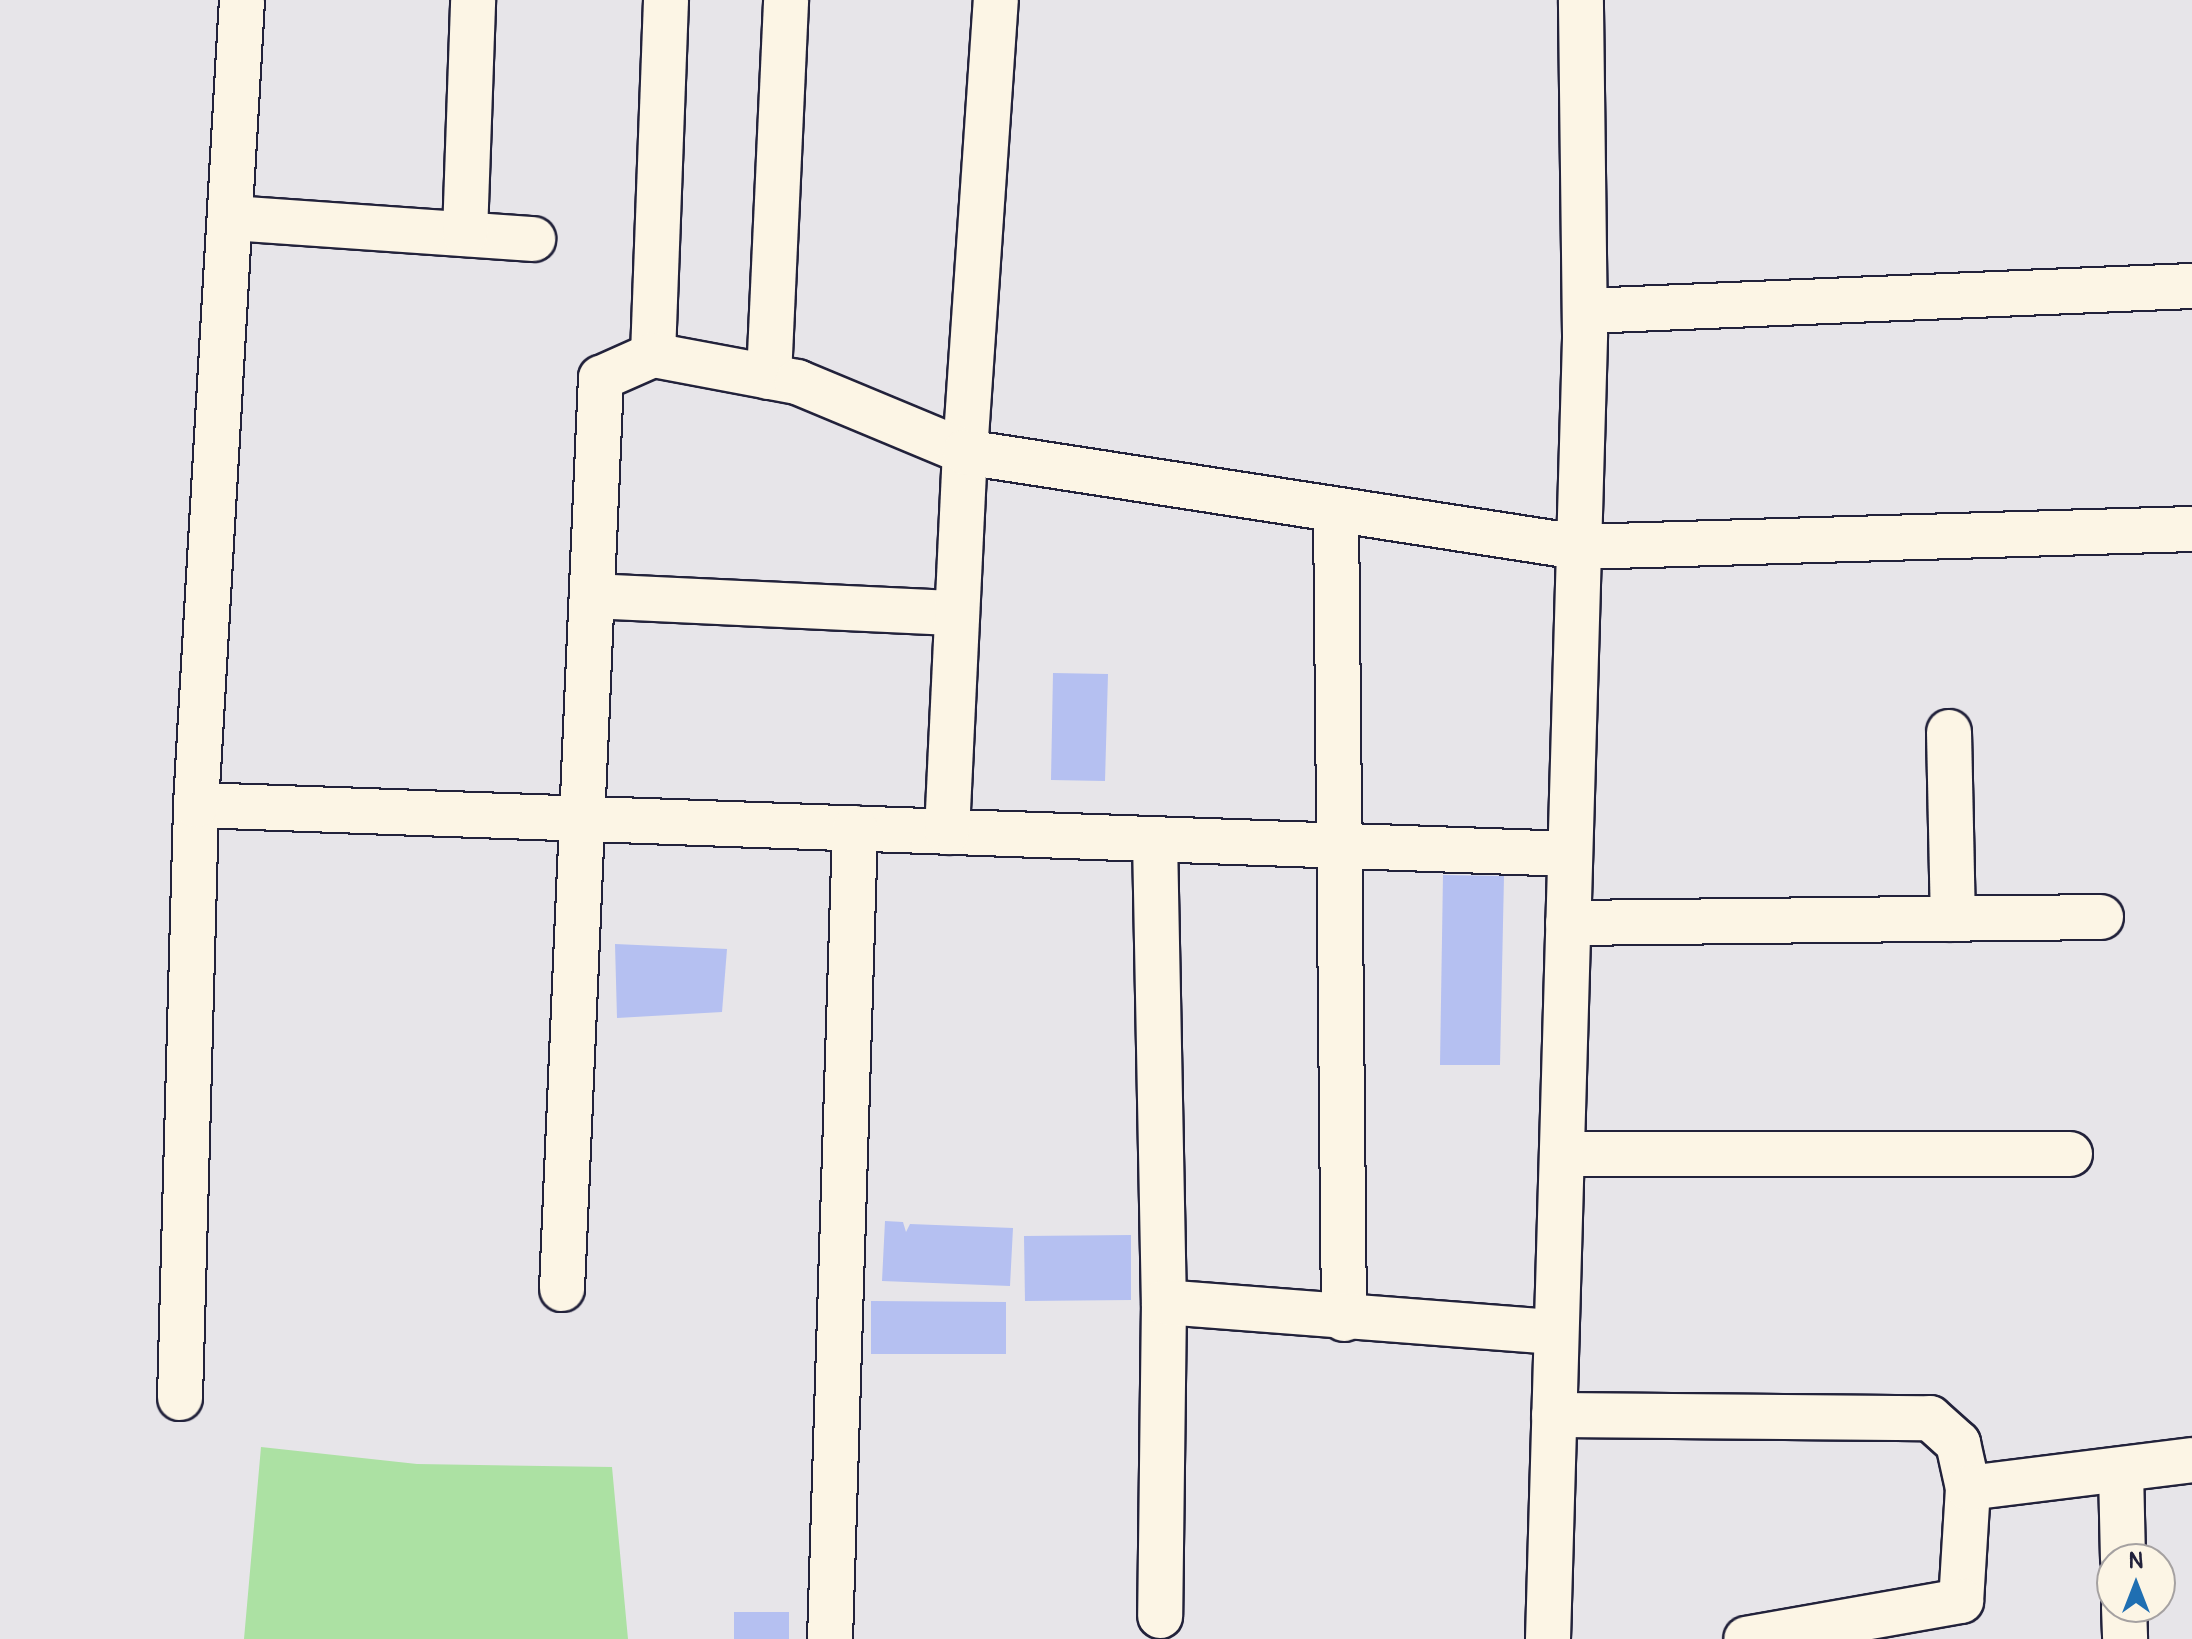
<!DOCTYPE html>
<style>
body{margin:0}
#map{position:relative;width:2192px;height:1639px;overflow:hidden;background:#e7e5e9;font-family:Pangolin,sans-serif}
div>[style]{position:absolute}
.green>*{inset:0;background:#ace1a3}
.building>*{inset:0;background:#b5c0f1}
.roads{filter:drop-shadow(2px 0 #22223b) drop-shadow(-2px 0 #22223b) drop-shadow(0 2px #22223b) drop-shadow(0 -2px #22223b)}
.minor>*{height:44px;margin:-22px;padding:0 22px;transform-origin:22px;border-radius:22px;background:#fcf5e5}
span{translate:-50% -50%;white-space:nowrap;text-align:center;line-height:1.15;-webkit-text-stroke:6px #fcf5e5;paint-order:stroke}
.north{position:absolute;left:2096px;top:1543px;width:80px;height:80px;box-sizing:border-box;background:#fcf5e5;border:2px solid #a5a1a1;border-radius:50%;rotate:0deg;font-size:22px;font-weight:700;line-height:32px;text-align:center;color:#22223b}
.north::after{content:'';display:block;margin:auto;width:28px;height:36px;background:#1f6fb2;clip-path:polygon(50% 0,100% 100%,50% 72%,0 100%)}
</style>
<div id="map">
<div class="green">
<i style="clip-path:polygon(261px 1447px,417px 1464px,612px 1467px,628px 1639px,244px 1639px)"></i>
</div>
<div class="building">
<i style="clip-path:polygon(1053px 673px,1108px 674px,1105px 781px,1051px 780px)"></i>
<i style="clip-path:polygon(1443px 875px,1504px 876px,1500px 1065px,1440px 1065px)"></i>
<i style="clip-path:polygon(615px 944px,727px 949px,722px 1012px,617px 1018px)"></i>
<i style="clip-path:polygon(885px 1221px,903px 1222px,906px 1232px,910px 1224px,1013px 1228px,1010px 1286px,882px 1281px)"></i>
<i style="clip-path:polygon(1131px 1235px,1131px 1300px,1025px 1301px,1024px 1236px)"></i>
<i style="clip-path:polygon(871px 1301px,1006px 1302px,1006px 1354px,871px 1354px)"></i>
<i style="clip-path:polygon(734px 1612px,789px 1612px,789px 1639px,734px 1639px)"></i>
</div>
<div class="roads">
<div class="minor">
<i style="left:232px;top:218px;width:302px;rotate:4deg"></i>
<i style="left:465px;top:234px;width:234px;rotate:-88deg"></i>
<i style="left:1585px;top:311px;width:608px;rotate:-2.36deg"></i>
<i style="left:653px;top:355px;width:355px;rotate:-87.9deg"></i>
<i style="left:769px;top:377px;width:377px;rotate:-87.4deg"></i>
<i style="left:1336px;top:512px;width:807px;rotate:89.43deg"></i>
<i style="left:592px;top:596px;width:365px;rotate:2.7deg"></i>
<i style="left:1949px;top:732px;width:187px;rotate:88.8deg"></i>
<i style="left:196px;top:805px;width:1375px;rotate:2.04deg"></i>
<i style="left:947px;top:832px;width:380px;rotate:-87.3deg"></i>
<i style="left:965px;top:452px;width:453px;rotate:-86.1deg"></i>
<i style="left:1155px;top:839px;width:463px;rotate:88.9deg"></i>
<i style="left:1164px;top:1302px;width:314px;rotate:90.7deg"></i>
<i style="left:1568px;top:923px;width:533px;rotate:-0.64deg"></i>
<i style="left:1562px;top:1154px;width:508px"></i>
<i style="left:562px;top:1289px;width:912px;rotate:-87.55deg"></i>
<i style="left:601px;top:378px;width:57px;rotate:-23.9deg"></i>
<i style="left:653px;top:355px;width:147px;rotate:10.6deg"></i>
<i style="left:797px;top:382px;width:182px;rotate:22.6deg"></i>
<i style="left:965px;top:452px;width:621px;rotate:8.8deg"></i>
<i style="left:1579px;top:547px;width:613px;rotate:-1.68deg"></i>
<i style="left:1164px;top:1302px;width:393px;rotate:4.4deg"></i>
<i style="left:180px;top:1398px;width:593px;rotate:-88.45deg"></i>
<i style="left:196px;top:805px;width:806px;rotate:-86.73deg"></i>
<i style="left:1554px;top:1415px;width:376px;rotate:0.5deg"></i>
<i style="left:1930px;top:1418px;width:38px;rotate:42deg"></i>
<i style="left:1958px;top:1443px;width:46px;rotate:77.5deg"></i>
<i style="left:1968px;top:1488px;width:113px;rotate:93.5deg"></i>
<i style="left:1961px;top:1601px;width:218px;rotate:170deg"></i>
<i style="left:2121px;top:1471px;width:88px;rotate:88.7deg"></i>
<i style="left:1968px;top:1488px;width:226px;rotate:-7.1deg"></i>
<i style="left:2124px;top:1607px;width:32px;rotate:88deg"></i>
<i style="left:830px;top:1639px;width:811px;rotate:-88.23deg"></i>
<i style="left:1548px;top:1639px;width:1305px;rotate:-88.37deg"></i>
<i style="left:1585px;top:335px;width:335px;rotate:-90.7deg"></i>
</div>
</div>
<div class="north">N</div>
</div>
